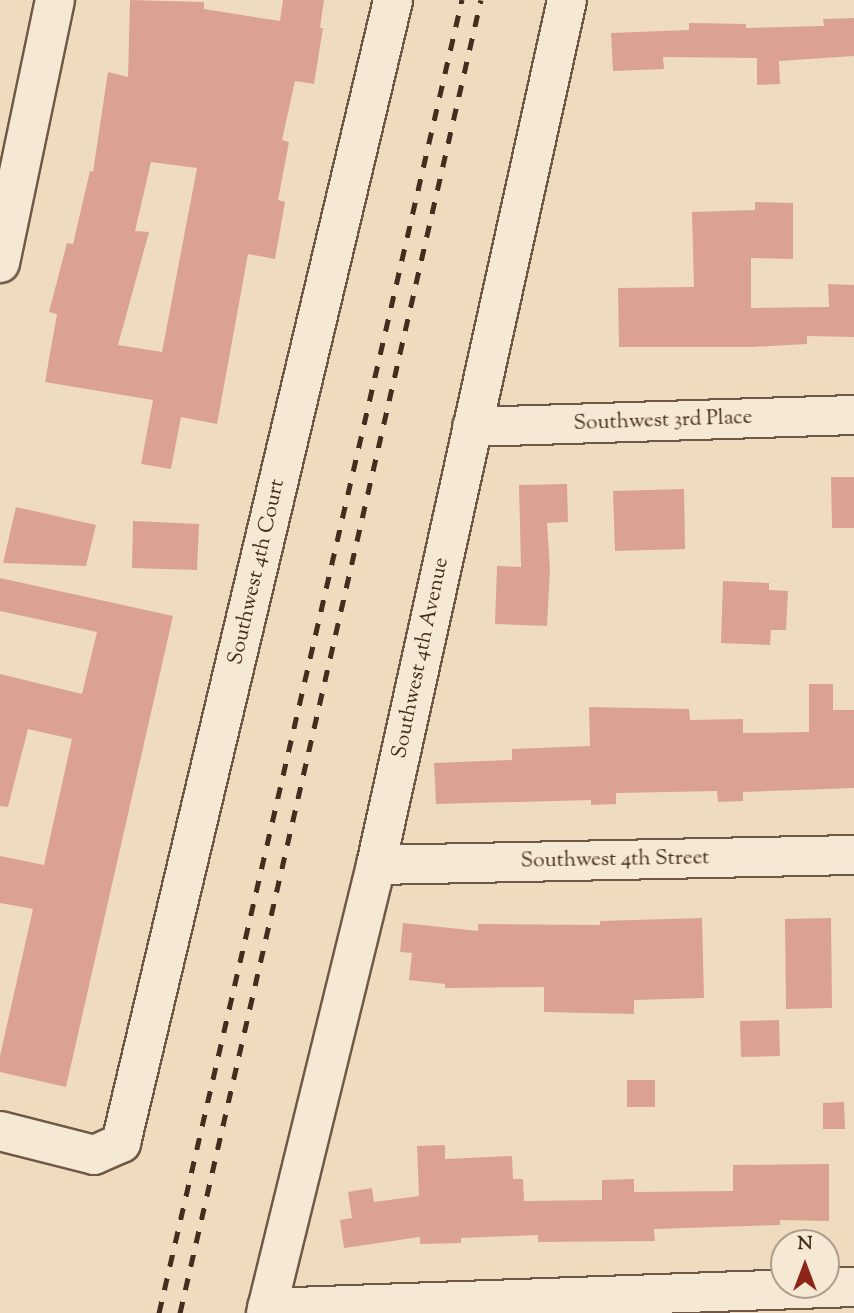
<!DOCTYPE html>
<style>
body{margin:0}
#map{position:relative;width:854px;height:1313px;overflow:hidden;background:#efdcbe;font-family:"Sorts Mill Goudy",serif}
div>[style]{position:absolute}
.building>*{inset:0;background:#dba292}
.roads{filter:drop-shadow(2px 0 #6f5846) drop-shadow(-2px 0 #6f5846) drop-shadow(0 2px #6f5846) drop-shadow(0 -2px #6f5846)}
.minor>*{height:38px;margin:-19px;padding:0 19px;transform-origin:19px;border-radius:19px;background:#f5e8d5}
.rail>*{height:5px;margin-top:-2.5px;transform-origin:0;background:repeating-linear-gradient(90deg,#442c1e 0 12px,transparent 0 24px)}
span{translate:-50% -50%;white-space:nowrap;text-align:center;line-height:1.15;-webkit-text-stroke:6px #f5e8d5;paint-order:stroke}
.street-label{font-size:21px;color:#442c1e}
.north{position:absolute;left:770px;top:1229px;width:70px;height:70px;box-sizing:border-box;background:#f5e8d5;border:2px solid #ae9d8c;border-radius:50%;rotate:0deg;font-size:19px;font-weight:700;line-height:28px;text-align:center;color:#442c1e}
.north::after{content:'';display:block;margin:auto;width:24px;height:32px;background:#8f2418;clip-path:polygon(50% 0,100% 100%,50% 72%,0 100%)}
</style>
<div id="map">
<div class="building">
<i style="clip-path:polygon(evenodd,130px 0,204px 2px,204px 9px,280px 21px,283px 0,324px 0,320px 28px,323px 28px,314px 84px,295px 81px,282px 140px,289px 142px,278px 200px,285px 202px,275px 259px,248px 254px,217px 424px,181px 417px,171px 469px,141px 464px,153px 400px,45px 382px,57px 314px,49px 312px,67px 243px,73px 244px,90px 171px,93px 172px,108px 72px,128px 77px,130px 0,151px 162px,197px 168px,162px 352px,118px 345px,149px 232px,135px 231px,151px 162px)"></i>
<i style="clip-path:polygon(854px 18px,854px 56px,779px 61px,780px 84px,757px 85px,757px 58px,663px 57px,664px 69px,613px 71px,611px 33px,689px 30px,689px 23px,746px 24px,746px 28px,824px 26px,823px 19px)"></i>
<i style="clip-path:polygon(755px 202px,793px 203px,793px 259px,751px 258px,751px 308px,829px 307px,828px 284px,854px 285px,854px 337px,807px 336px,807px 344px,752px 347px,619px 347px,618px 288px,694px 287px,692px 212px,755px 210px)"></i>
<i style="clip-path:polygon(831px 477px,854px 477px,854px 528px,832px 528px)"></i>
<i style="clip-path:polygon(567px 484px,568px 522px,547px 523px,550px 569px,547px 626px,495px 624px,497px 566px,521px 567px,519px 485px)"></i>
<i style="clip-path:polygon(684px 489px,685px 549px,615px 551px,613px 491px)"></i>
<i style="clip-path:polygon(16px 507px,96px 525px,86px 566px,3px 563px)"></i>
<i style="clip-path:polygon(133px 521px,199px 524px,197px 570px,132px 568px)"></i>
<i style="clip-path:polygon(0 578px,173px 616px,66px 1087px,0 1072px,0 1056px,33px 909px,0 903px,0 856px,44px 865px,72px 739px,28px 729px,8px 807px,0 806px,0 674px,82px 694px,97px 632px,0 611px)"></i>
<i style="clip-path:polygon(723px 581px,769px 583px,769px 590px,788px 591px,786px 630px,771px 630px,770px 645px,721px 643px)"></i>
<i style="clip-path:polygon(809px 684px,833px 684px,833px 710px,854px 710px,854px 788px,743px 792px,743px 801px,718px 802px,717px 791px,616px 793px,616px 804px,591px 805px,591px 800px,436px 804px,434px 763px,512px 760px,512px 749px,590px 746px,589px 707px,689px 709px,690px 720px,743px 719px,743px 733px,809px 732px)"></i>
<i style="clip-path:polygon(702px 918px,704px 998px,634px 1000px,634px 1014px,544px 1012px,544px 987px,445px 988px,445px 984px,409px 980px,412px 953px,400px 952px,403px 923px,478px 931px,478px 924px,600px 925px,600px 921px)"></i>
<i style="clip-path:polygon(831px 918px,832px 1008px,786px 1009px,785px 919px)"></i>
<i style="clip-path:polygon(779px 1020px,780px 1056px,741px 1057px,740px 1021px)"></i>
<i style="clip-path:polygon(627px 1080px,655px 1080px,655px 1107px,627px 1107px)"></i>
<i style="clip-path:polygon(844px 1102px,845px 1129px,823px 1129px,823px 1103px)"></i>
<i style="clip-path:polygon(445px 1145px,445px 1159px,512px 1156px,513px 1179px,523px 1179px,524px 1201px,602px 1200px,602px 1180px,634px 1179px,634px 1192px,733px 1191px,733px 1165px,829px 1164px,829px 1221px,780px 1220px,780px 1225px,654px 1229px,655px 1241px,538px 1242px,538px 1235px,461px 1238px,461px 1243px,420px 1244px,420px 1237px,344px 1248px,340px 1220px,352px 1218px,348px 1192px,372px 1188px,374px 1202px,419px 1196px,417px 1146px)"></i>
</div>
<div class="roads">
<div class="minor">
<i style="left:0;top:263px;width:269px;rotate:-78.2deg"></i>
<i style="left:472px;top:427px;width:382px;rotate:-1.8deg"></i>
<i style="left:376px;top:865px;width:478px;rotate:-1.2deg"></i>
<i style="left:0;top:1131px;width:97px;rotate:14.3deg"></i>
<i style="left:94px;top:1155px;width:30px;rotate:-24deg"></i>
<i style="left:121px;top:1143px;width:1175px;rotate:-76.61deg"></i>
<i style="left:267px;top:1308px;width:587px;rotate:-2.05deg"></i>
<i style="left:266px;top:1313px;width:461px;rotate:-76.2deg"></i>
<i style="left:376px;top:865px;width:886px;rotate:-77.55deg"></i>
</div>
</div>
<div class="rail">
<i style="left:159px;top:1313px;width:1348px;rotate:-77.01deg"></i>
<i style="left:180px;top:1313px;width:1347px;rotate:-77.09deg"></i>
</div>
<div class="street-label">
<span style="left:663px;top:421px;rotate:-2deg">Southwest 3rd Place</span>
<span style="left:257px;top:572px;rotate:-77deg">Southwest 4th Court</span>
<span style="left:421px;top:658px;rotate:-78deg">Southwest 4th Avenue</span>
<span style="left:615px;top:860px;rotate:-1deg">Southwest 4th Street</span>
</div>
<div class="north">N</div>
</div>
